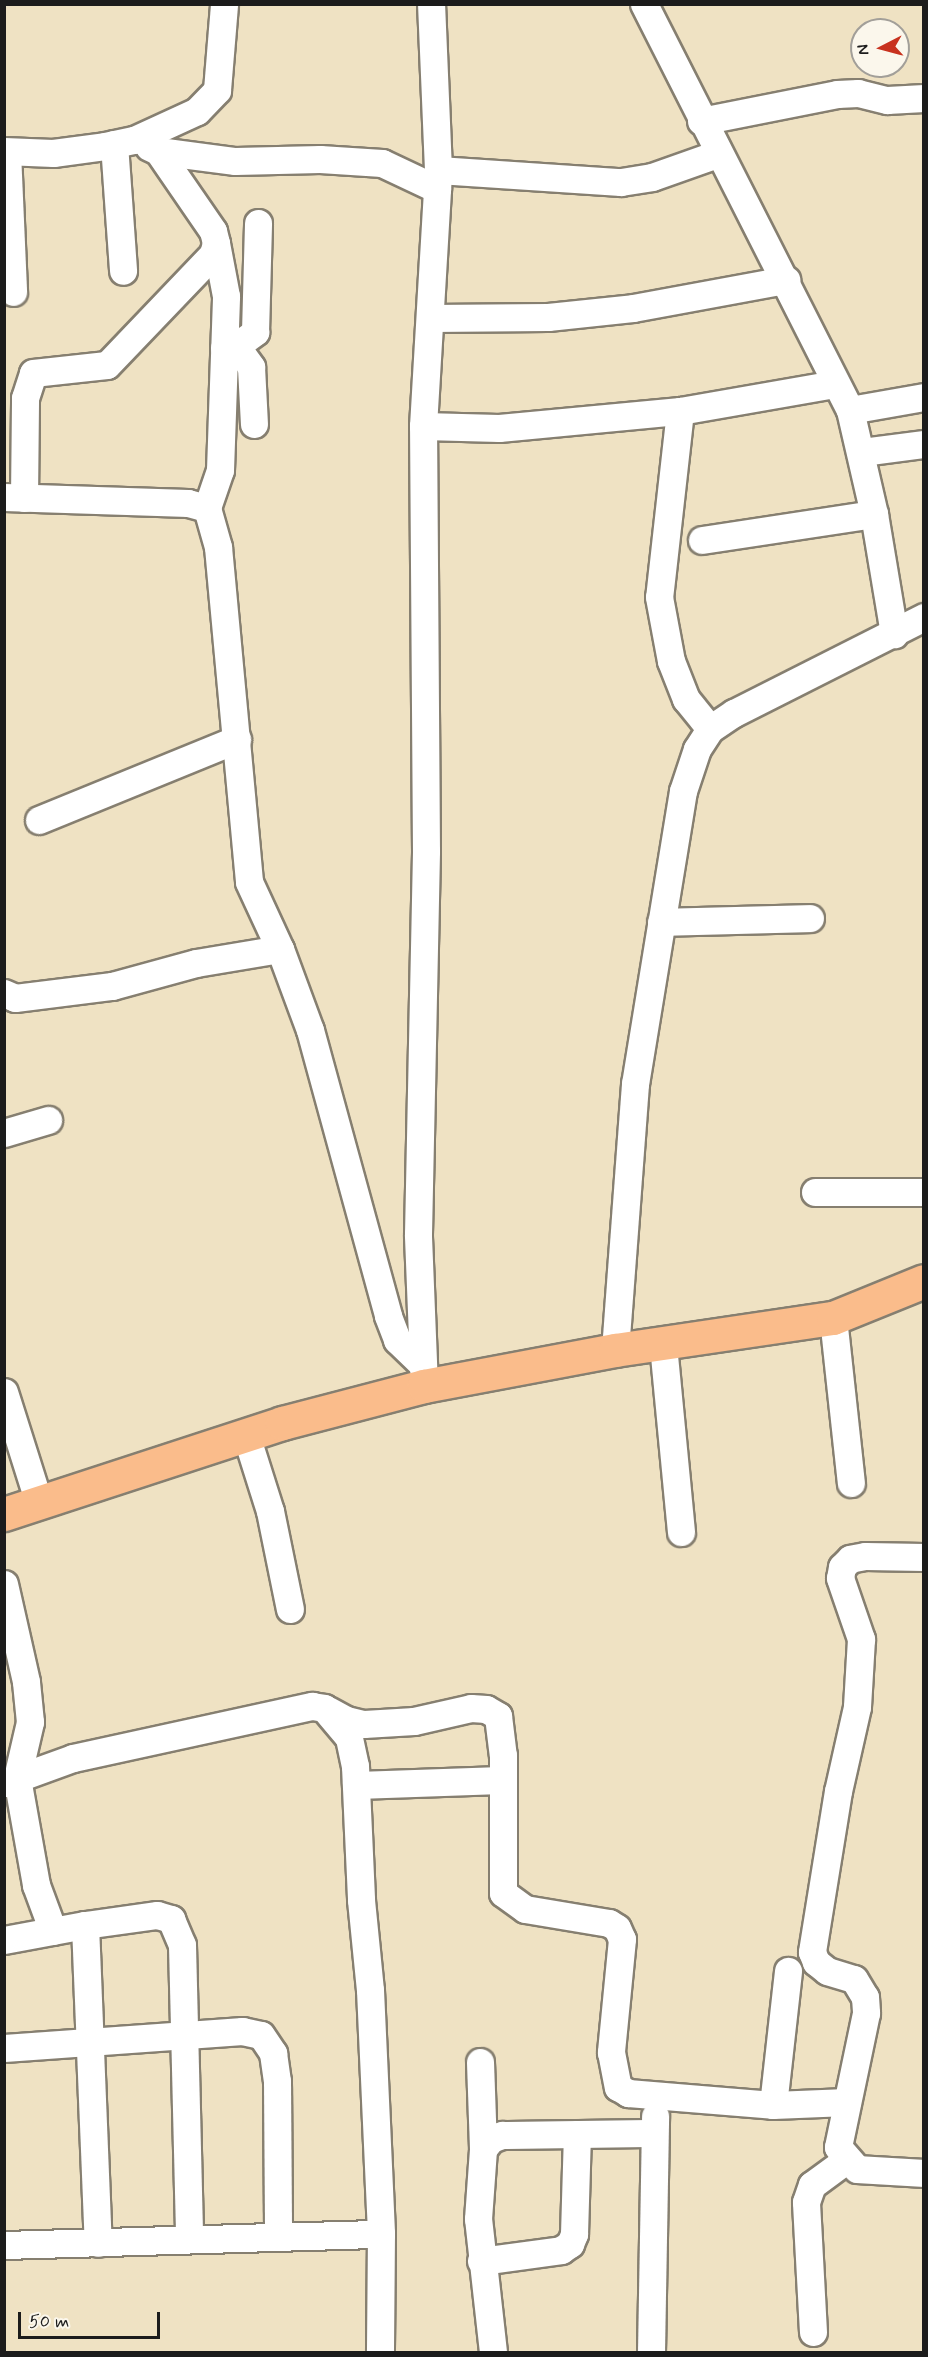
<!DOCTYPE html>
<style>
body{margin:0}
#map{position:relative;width:928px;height:2357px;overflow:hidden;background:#efe2c3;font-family:Mynerve,sans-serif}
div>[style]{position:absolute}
.roads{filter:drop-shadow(2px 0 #867f70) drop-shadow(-2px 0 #867f70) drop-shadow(0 2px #867f70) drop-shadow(0 -2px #867f70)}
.minor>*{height:27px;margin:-13.5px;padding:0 13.5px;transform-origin:13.5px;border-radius:13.5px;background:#fff}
.highway>*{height:33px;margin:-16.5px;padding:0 16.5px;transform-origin:16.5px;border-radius:16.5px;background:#fabc8b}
span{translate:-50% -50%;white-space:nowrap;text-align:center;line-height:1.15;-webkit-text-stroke:6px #fbf7ec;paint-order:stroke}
.frame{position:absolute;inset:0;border:6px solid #1c1c1c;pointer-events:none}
.north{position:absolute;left:850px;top:18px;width:60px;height:60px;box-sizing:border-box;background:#fbf7ec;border:2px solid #a29f99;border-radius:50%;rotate:264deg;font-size:16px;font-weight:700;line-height:24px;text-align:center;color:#1c1c1c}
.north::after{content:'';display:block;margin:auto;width:21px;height:27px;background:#c8321e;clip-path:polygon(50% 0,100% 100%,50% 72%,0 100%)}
.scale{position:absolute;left:18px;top:2312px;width:142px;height:27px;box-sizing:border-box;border:3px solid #1c1c1c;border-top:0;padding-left:8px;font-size:18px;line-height:21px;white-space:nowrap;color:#1c1c1c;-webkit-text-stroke:4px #fbf7ec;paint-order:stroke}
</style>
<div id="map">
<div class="roads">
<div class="minor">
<i style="left:644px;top:4px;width:455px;rotate:63.1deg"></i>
<i style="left:850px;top:410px;width:107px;rotate:77deg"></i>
<i style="left:874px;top:514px;width:122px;rotate:80.5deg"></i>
<i style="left:701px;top:121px;width:139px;rotate:-11.2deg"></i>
<i style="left:837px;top:94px;width:21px;rotate:-3deg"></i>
<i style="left:858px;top:93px;width:30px;rotate:14deg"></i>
<i style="left:887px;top:100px;width:37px;rotate:-3deg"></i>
<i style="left:114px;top:144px;width:127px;rotate:85.9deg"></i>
<i style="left:149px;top:147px;width:10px;rotate:24deg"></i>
<i style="left:158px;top:151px;width:78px;rotate:7.4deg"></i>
<i style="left:235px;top:161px;width:85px;rotate:-1.3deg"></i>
<i style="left:320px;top:159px;width:62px;rotate:3.7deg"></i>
<i style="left:382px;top:163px;width:61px;rotate:25.3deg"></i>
<i style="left:4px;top:151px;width:49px;rotate:2.3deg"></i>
<i style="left:53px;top:153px;width:52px;rotate:-7.7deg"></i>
<i style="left:105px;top:146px;width:30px;rotate:-12deg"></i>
<i style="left:134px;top:140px;width:69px;rotate:-24.7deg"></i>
<i style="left:197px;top:111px;width:29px;rotate:-46deg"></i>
<i style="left:217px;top:90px;width:86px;rotate:-85.3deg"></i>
<i style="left:7px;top:152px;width:140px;rotate:87.5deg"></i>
<i style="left:438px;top:170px;width:183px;rotate:3.8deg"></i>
<i style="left:621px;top:182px;width:31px;rotate:-9deg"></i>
<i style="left:652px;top:177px;width:69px;rotate:-19.5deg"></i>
<i style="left:430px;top:318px;width:118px;rotate:-0.5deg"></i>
<i style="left:548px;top:317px;width:85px;rotate:-6deg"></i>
<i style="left:633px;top:308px;width:156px;rotate:-10.4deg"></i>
<i style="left:236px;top:346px;width:26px;rotate:54deg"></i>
<i style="left:251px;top:367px;width:57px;rotate:87deg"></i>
<i style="left:224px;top:348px;width:12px;rotate:-9deg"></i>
<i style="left:236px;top:346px;width:24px;rotate:-36deg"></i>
<i style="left:255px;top:332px;width:109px;rotate:-88.4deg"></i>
<i style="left:850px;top:410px;width:75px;rotate:-10deg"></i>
<i style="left:680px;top:411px;width:187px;rotate:96.4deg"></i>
<i style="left:659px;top:597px;width:65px;rotate:79.4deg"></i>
<i style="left:671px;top:661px;width:41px;rotate:68.5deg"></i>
<i style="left:686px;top:699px;width:38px;rotate:51deg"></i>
<i style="left:423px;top:426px;width:76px;rotate:1.5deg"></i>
<i style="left:499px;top:428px;width:182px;rotate:-5.4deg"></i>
<i style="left:680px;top:411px;width:157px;rotate:-9.9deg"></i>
<i style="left:862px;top:452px;width:63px;rotate:-7.4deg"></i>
<i style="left:4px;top:497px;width:184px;rotate:1.9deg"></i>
<i style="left:188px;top:503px;width:20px;rotate:15deg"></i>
<i style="left:207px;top:508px;width:41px;rotate:74.2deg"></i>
<i style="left:218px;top:547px;width:336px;rotate:84.7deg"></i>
<i style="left:249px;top:882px;width:74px;rotate:65.2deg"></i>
<i style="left:280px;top:949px;width:86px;rotate:69.7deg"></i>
<i style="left:310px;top:1030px;width:296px;rotate:74.7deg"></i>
<i style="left:388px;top:1316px;width:26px;rotate:69deg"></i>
<i style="left:397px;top:1340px;width:35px;rotate:44deg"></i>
<i style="left:24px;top:498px;width:100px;rotate:-89.4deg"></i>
<i style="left:25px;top:398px;width:26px;rotate:-72deg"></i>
<i style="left:33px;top:373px;width:74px;rotate:-6.2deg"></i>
<i style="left:107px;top:365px;width:153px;rotate:-46.3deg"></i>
<i style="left:213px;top:254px;width:11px;rotate:-75deg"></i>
<i style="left:216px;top:243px;width:12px;rotate:-104deg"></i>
<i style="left:213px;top:231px;width:97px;rotate:-124.5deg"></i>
<i style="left:207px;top:508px;width:40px;rotate:-71.1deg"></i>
<i style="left:220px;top:470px;width:174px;rotate:-88deg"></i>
<i style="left:226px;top:296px;width:54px;rotate:-100.7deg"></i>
<i style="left:702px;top:540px;width:174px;rotate:-8.6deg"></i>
<i style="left:39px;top:820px;width:214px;rotate:-22.2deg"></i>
<i style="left:661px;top:922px;width:149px;rotate:-1.5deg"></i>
<i style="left:4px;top:993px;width:12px;rotate:24deg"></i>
<i style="left:15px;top:998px;width:98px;rotate:-7.1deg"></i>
<i style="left:112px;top:986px;width:87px;rotate:-15.3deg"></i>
<i style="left:196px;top:963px;width:85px;rotate:-9.5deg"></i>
<i style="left:4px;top:1133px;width:46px;rotate:-16.5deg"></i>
<i style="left:815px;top:1192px;width:109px"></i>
<i style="left:833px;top:1318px;width:166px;rotate:83.8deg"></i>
<i style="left:663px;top:1345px;width:188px;rotate:84.5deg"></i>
<i style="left:615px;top:1350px;width:267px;rotate:-85.7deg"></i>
<i style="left:635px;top:1084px;width:297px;rotate:-80.7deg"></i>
<i style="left:683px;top:791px;width:44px;rotate:-71.6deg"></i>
<i style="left:697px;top:749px;width:24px;rotate:-57deg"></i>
<i style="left:710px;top:729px;width:29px;rotate:-34deg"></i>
<i style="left:734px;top:713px;width:213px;rotate:-26.8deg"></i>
<i style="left:424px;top:1386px;width:152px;rotate:-92.3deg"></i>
<i style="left:418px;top:1234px;width:383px;rotate:-88.8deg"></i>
<i style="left:426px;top:851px;width:425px;rotate:-90.4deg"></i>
<i style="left:423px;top:426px;width:256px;rotate:-86.6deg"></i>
<i style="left:438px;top:170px;width:166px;rotate:-92.4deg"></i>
<i style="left:4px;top:1392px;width:116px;rotate:72.5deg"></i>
<i style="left:246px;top:1435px;width:80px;rotate:72.5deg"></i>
<i style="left:270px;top:1511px;width:100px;rotate:78.5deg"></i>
<i style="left:924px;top:1557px;width:59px;rotate:-179deg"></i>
<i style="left:865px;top:1556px;width:15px;rotate:169deg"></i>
<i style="left:850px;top:1559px;width:11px;rotate:135deg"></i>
<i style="left:842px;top:1567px;width:11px;rotate:100deg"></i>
<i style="left:840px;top:1578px;width:65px;rotate:71deg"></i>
<i style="left:861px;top:1639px;width:68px;rotate:93.4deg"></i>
<i style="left:857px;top:1707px;width:86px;rotate:102.7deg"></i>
<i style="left:838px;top:1791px;width:163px;rotate:99.2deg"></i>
<i style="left:812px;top:1952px;width:11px;rotate:68deg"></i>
<i style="left:816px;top:1962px;width:14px;rotate:39deg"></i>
<i style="left:827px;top:1971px;width:28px;rotate:17deg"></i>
<i style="left:854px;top:1979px;width:21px;rotate:59deg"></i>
<i style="left:865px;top:1997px;width:16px;rotate:86deg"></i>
<i style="left:866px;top:2013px;width:137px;rotate:101.8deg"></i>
<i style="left:838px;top:2147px;width:29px;rotate:49deg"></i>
<i style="left:857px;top:2169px;width:67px;rotate:3.4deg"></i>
<i style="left:4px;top:1584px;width:100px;rotate:77.3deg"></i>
<i style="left:26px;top:1682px;width:40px;rotate:84.3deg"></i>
<i style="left:30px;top:1722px;width:57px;rotate:103.1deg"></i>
<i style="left:17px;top:1778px;width:109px;rotate:79.9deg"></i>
<i style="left:36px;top:1885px;width:49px;rotate:69.7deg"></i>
<i style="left:328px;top:1710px;width:21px;rotate:29deg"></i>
<i style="left:346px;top:1720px;width:18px;rotate:13deg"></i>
<i style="left:364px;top:1724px;width:50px;rotate:-3.4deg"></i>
<i style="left:414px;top:1721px;width:58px;rotate:-12.8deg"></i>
<i style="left:471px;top:1708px;width:15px;rotate:4deg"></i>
<i style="left:486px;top:1709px;width:14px;rotate:30deg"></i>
<i style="left:498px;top:1716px;width:39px;rotate:83deg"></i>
<i style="left:503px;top:1755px;width:138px;rotate:90deg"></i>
<i style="left:503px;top:1893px;width:27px;rotate:36deg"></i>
<i style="left:525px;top:1909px;width:85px;rotate:9.5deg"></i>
<i style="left:609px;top:1923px;width:9px;rotate:32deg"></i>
<i style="left:617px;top:1928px;width:12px;rotate:66deg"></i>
<i style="left:622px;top:1939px;width:114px;rotate:95.6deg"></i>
<i style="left:611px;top:2052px;width:36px;rotate:79deg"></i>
<i style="left:618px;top:2087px;width:12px;rotate:31deg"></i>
<i style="left:628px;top:2093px;width:145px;rotate:4.7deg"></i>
<i style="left:773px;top:2105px;width:74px;rotate:-2.3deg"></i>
<i style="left:4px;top:1783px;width:73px;rotate:-19.9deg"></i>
<i style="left:73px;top:1758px;width:245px;rotate:-12.3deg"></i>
<i style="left:312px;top:1706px;width:12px;rotate:9deg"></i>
<i style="left:324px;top:1708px;width:39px;rotate:50deg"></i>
<i style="left:349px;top:1738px;width:29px;rotate:78deg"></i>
<i style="left:355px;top:1766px;width:134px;rotate:87.4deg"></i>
<i style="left:361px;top:1900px;width:90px;rotate:84.3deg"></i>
<i style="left:370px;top:1990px;width:244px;rotate:87.4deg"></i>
<i style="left:381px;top:2234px;width:118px;rotate:90.5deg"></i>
<i style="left:356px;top:1785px;width:146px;rotate:-2deg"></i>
<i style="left:85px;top:1925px;width:318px;rotate:87.7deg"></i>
<i style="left:4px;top:1940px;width:82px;rotate:-10.5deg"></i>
<i style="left:85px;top:1925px;width:73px;rotate:-7.9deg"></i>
<i style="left:157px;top:1915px;width:15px;rotate:16deg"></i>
<i style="left:171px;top:1919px;width:28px;rotate:67deg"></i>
<i style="left:182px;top:1945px;width:292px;rotate:88.6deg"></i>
<i style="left:4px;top:2048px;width:239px;rotate:-4.1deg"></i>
<i style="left:242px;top:2031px;width:19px;rotate:12deg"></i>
<i style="left:261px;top:2035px;width:22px;rotate:56deg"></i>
<i style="left:273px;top:2053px;width:28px;rotate:82deg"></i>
<i style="left:277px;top:2081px;width:153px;rotate:89.6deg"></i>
<i style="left:480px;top:2062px;width:87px;rotate:88deg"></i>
<i style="left:773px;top:2105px;width:135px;rotate:-83.6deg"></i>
<i style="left:4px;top:2245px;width:377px;rotate:-1.7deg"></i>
<i style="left:481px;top:2261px;width:81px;rotate:-7.8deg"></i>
<i style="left:561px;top:2250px;width:11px;rotate:-34deg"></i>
<i style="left:570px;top:2244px;width:11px;rotate:-68deg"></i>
<i style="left:574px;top:2234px;width:100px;rotate:-88.3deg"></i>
<i style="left:813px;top:2332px;width:130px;rotate:-93.1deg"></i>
<i style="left:806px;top:2202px;width:18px;rotate:-71deg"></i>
<i style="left:812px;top:2185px;width:42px;rotate:-36.3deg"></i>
<i style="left:493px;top:2352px;width:134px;rotate:-96.4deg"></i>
<i style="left:478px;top:2219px;width:70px;rotate:-85.9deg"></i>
<i style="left:483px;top:2149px;width:13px;rotate:-51deg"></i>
<i style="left:491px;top:2139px;width:12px;rotate:-20deg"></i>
<i style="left:502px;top:2135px;width:151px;rotate:-0.8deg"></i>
<i style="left:651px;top:2352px;width:236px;rotate:-89deg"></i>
</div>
<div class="highway">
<i style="left:4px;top:1514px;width:293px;rotate:-18.1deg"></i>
<i style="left:282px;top:1423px;width:147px;rotate:-14.6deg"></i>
<i style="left:424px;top:1386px;width:194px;rotate:-10.7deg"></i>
<i style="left:615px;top:1350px;width:220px;rotate:-8.4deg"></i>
<i style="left:833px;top:1318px;width:98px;rotate:-22.1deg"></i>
</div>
</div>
<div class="frame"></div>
<div class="north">N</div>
<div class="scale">50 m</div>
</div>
